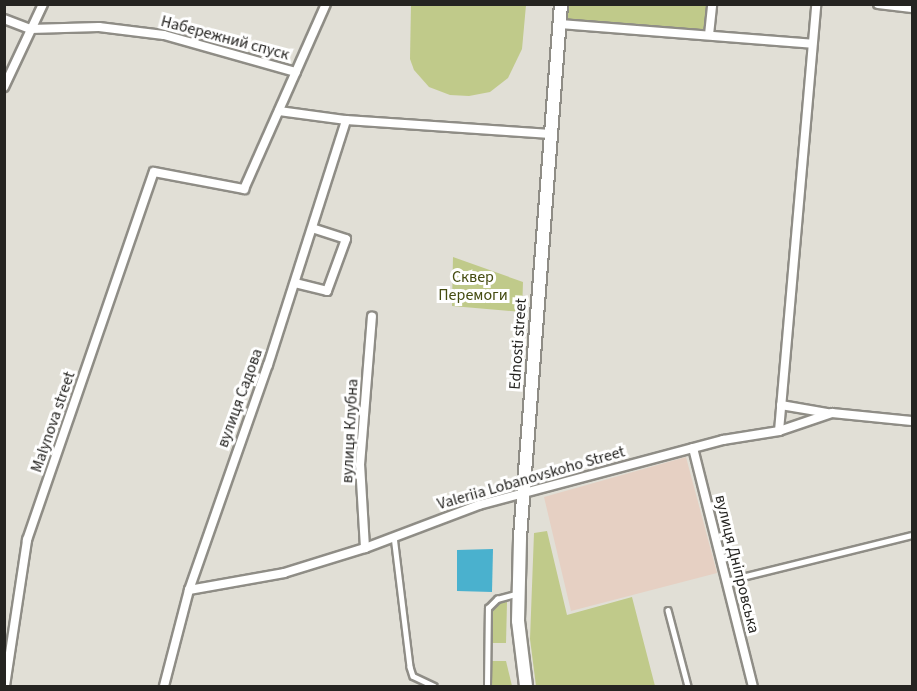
<!DOCTYPE html>
<meta charset="utf-8">
<style>
body{margin:0}
#map{position:relative;width:917px;height:691px;overflow:hidden;background:#e1dfd6;font-family:"Source Sans 3",sans-serif}
div>[style]{position:absolute}
.industrial>*{inset:0;background:#e6d0c3}
.green>*{inset:0;background:#c0ca8a}
.water>*{inset:0;background:#4ab1ce}
.roads{filter:drop-shadow(2px 0 #8f8d86) drop-shadow(-2px 0 #8f8d86) drop-shadow(0 2px #8f8d86) drop-shadow(0 -2px #8f8d86)}
.lane>*{height:4.5px;margin:-2.25px;padding:0 2.25px;transform-origin:2.25px;border-radius:2.25px;background:#fff}
.street>*{height:8px;margin:-4px;padding:0 4px;transform-origin:4px;border-radius:4px;background:#fff}
.secondary>*{height:12px;margin:-6px;padding:0 6px;transform-origin:6px;border-radius:6px;background:#fff}
span{translate:-50% -50%;white-space:nowrap;text-align:center;line-height:1.15;-webkit-text-stroke:6px #fff;paint-order:stroke}
.street-label{font-size:16px;color:#252421}
.park-label{font-size:16px;color:#454c11}
.frame{position:absolute;inset:0;border:6px solid #252421;pointer-events:none}
</style>
<div id="map">
<div class="industrial">
<i style="clip-path:polygon(686px 457px,717px 573px,571px 611px,544px 497px)"></i>
</div>
<div class="green">
<i style="clip-path:polygon(411px 5px,526px 5px,522px 49px,508px 78px,490px 92px,469px 96px,450px 95px,429px 87px,414px 70px,410px 59px)"></i>
<i style="clip-path:polygon(565px 5px,708px 5px,706px 30px,564px 19px)"></i>
<i style="clip-path:polygon(453px 257px,523px 282px,522px 312px,452px 306px)"></i>
<i style="clip-path:polygon(547px 531px,567px 615px,632px 597px,655px 686px,536px 686px,530px 639px,534px 533px)"></i>
<i style="clip-path:polygon(507px 602px,506px 643px,491px 643px,491px 609px,497px 603px)"></i>
<i style="clip-path:polygon(492px 661px,506px 661px,512px 686px,492px 686px)"></i>
</div>
<div class="water">
<i style="clip-path:polygon(493px 549px,492px 592px,457px 591px,457px 550px)"></i>
</div>
<div class="roads">
<div class="lane">
<i style="left:394px;top:536px;width:132px;rotate:83deg"></i>
<i style="left:410px;top:667px;width:9px;rotate:72deg"></i>
<i style="left:413px;top:676px;width:23px;rotate:25deg"></i>
<i style="left:726px;top:581px;width:192px;rotate:-13.9deg"></i>
<i style="left:668px;top:610px;width:79px;rotate:75.3deg"></i>
<i style="left:487px;top:686px;width:78px;rotate:-89.3deg"></i>
<i style="left:488px;top:608px;width:13px;rotate:-45deg"></i>
<i style="left:497px;top:599px;width:20px;rotate:-15deg"></i>
</div>
<div class="street">
<i style="left:878px;top:4px;width:34px;rotate:7deg"></i>
<i style="left:4px;top:19px;width:28px;rotate:21deg"></i>
<i style="left:30px;top:29px;width:69px;rotate:-1.7deg"></i>
<i style="left:99px;top:27px;width:65px;rotate:7deg"></i>
<i style="left:164px;top:35px;width:137px;rotate:15.7deg"></i>
<i style="left:560px;top:24px;width:253px;rotate:4.5deg"></i>
<i style="left:709px;top:35px;width:31px;rotate:-84deg"></i>
<i style="left:4px;top:87px;width:92px;rotate:-64.8deg"></i>
<i style="left:279px;top:111px;width:68px;rotate:7.7deg"></i>
<i style="left:346px;top:120px;width:205px;rotate:3.9deg"></i>
<i style="left:295px;top:283px;width:33px;rotate:14deg"></i>
<i style="left:327px;top:291px;width:55px;rotate:-69.9deg"></i>
<i style="left:346px;top:239px;width:35px;rotate:-162deg"></i>
<i style="left:781px;top:405px;width:48px;rotate:9.7deg"></i>
<i style="left:779px;top:431px;width:429px;rotate:-85deg"></i>
<i style="left:693px;top:448px;width:245px;rotate:75.9deg"></i>
<i style="left:365px;top:548px;width:83px;rotate:-93.4deg"></i>
<i style="left:360px;top:465px;width:149px;rotate:-85.4deg"></i>
<i style="left:189px;top:590px;width:97px;rotate:-10.1deg"></i>
<i style="left:284px;top:573px;width:85px;rotate:-17.2deg"></i>
<i style="left:365px;top:548px;width:122px;rotate:-20.7deg"></i>
<i style="left:479px;top:505px;width:253px;rotate:-14.9deg"></i>
<i style="left:723px;top:440px;width:57px;rotate:-9.1deg"></i>
<i style="left:779px;top:431px;width:56px;rotate:-18.8deg"></i>
<i style="left:832px;top:413px;width:80px;rotate:5.7deg"></i>
<i style="left:5px;top:686px;width:148px;rotate:-81.4deg"></i>
<i style="left:27px;top:540px;width:389px;rotate:-71deg"></i>
<i style="left:154px;top:172px;width:92px;rotate:10.7deg"></i>
<i style="left:244px;top:189px;width:202px;rotate:-66.1deg"></i>
<i style="left:164px;top:686px;width:99px;rotate:-75.4deg"></i>
<i style="left:189px;top:590px;width:238px;rotate:-70.7deg"></i>
<i style="left:268px;top:365px;width:257px;rotate:-72.3deg"></i>
</div>
<div class="secondary">
<i style="left:526px;top:686px;width:65px;rotate:-97deg"></i>
<i style="left:518px;top:621px;width:84px;rotate:-88.6deg"></i>
<i style="left:520px;top:537px;width:535px;rotate:-85.6deg"></i>
</div>
</div>
<div class="street-label">
<span style="left:225px;top:38px;rotate:15deg">Набережний спуск</span>
<span style="left:518px;top:344px;rotate:-86deg">Ednosti street</span>
<span style="left:240px;top:398px;rotate:-70deg">вулиця Садова</span>
<span style="left:53px;top:422px;rotate:-71deg">Malynova street</span>
<span style="left:350px;top:431px;rotate:-87deg">вулиця Клубна</span>
<span style="left:531px;top:478px;rotate:-16deg">Valeriia Lobanovskoho Street</span>
<span style="left:737px;top:564px;rotate:76deg">вулиця Дніпровська</span>
</div>
<div class="park-label">
<span style="left:473px;top:286px">Сквер<br>Перемоги</span>
</div>
<div class="frame"></div>
</div>
